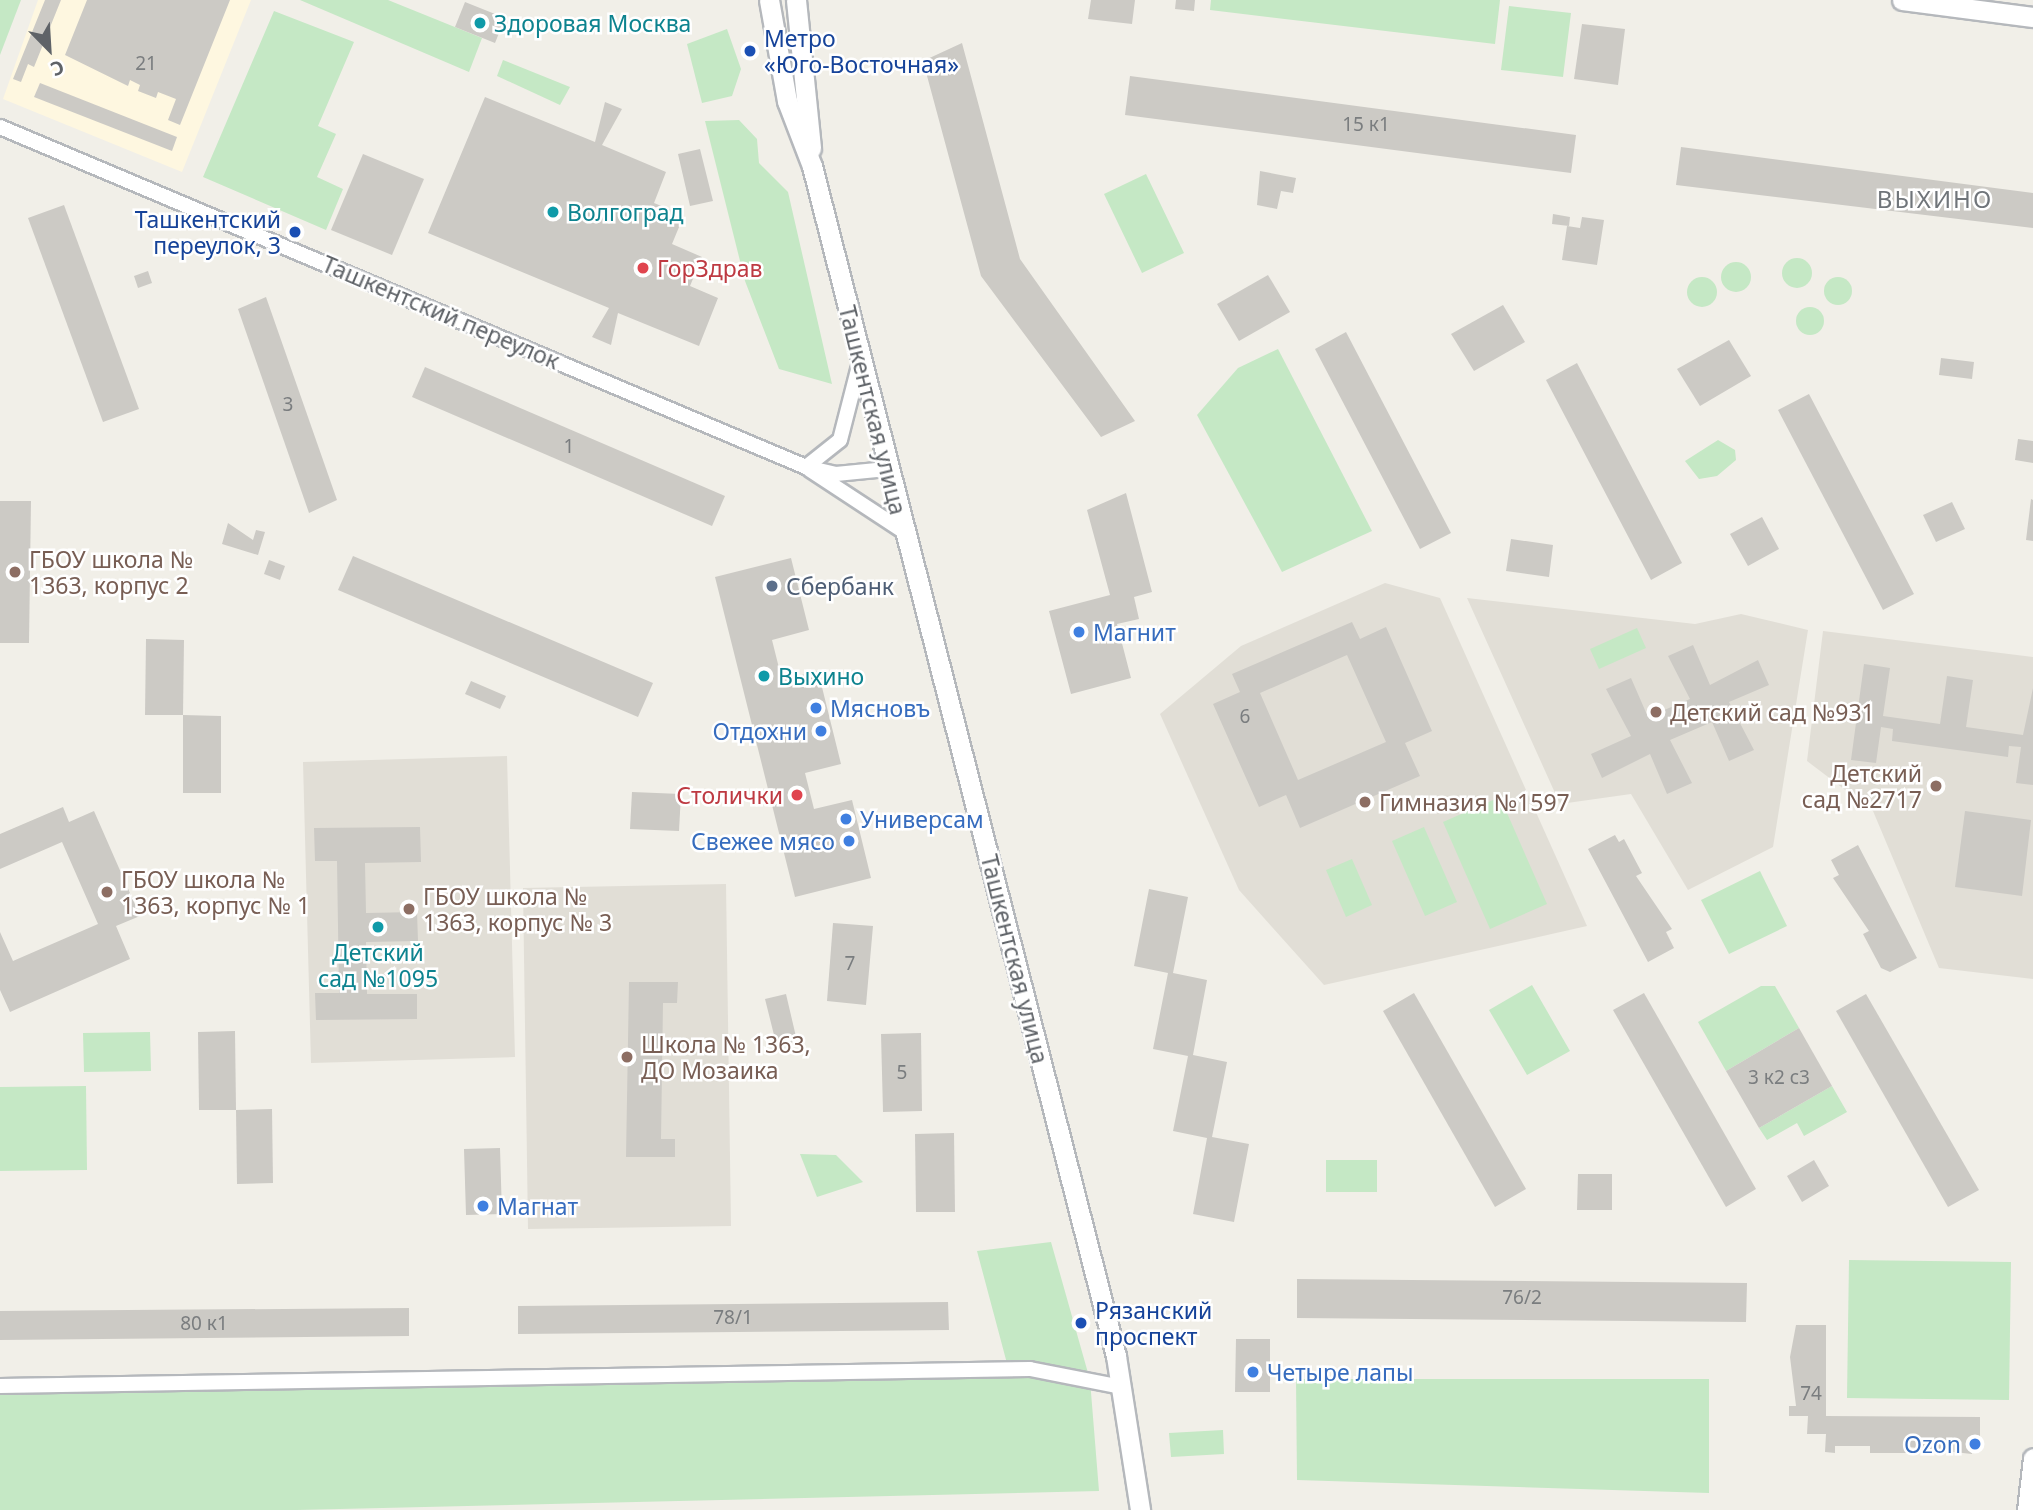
<!DOCTYPE html>
<meta charset="utf-8">
<style>
body{margin:0}
#map{position:relative;width:2033px;height:1510px;overflow:hidden;background:#f1efe8;font-family:"Noto Sans",sans-serif}
div>[style]{position:absolute}
.commercial>*{inset:0;background:#fef7e0}
.education>*{inset:0;background:#e1ded6}
.green>*{inset:0;background:#c5e8c5}
.round{border-radius:50%}
.building>*{inset:0;background:#cccac5}
.roads{filter:drop-shadow(2px 0 #b5b8bc) drop-shadow(-2px 0 #b5b8bc) drop-shadow(0 2px #b5b8bc) drop-shadow(0 -2px #b5b8bc)}
.street>*{height:14px;margin:-7px;padding:0 7px;transform-origin:7px;border-radius:7px;background:#fff}
.secondary>*{height:19px;margin:-9.5px;padding:0 9.5px;transform-origin:9.5px;border-radius:9.5px;background:#fff}
.dots>*{width:19px;height:19px;translate:-50% -50%;box-sizing:border-box;border:4px solid #fff;border-radius:50%}
span{translate:-50% -50%;white-space:nowrap;text-align:center;line-height:1.15;-webkit-text-stroke:5px #fff;paint-order:stroke}
.number-label{font-size:19px;color:#7a7d7f}
.number-label span{-webkit-text-stroke-width:0}
.culture-label{font-size:23px;color:#0d838f}
.left{translate:0 -50%;text-align:left}
.transit-label{font-size:23px;color:#164399}
.right{translate:-100% -50%;text-align:right}
.health-label{font-size:23px;color:#be3a42}
.street-label{font-size:23px;color:#5f6368}
.education-label{font-size:23px;color:#785e54}
.service-label{font-size:23px;color:#4e5e75}
.shop-label{font-size:23px;color:#366cbe}
.neighbourhood-label{font-size:24px;color:#70757a;letter-spacing:2px}
.north{position:absolute;left:14px;top:14px;width:70px;height:70px;-webkit-text-stroke:5px #fff;paint-order:stroke;rotate:156deg;font-size:19px;font-weight:700;line-height:28px;text-align:center;color:#5f6368}
.north::after{content:'';display:block;margin:auto;width:24px;height:32px;background:#5f6368;clip-path:polygon(50% 0,100% 100%,50% 72%,0 100%)}
</style>
<div id="map">
<div class="commercial">
<i style="clip-path:polygon(38px 0,251px 0,182px 172px,3px 99px)"></i>
</div>
<div class="education">
<i style="clip-path:polygon(1385px 583px,1440px 598px,1587px 926px,1324px 985px,1239px 890px,1160px 714px,1241px 646px)"></i>
<i style="clip-path:polygon(1467px 598px,1695px 624px,1741px 614px,1808px 630px,1773px 847px,1688px 890px,1631px 794px,1560px 804px)"></i>
<i style="clip-path:polygon(1823px 631px,2033px 657px,2033px 979px,1939px 968px,1873px 811px,1807px 761px)"></i>
<i style="clip-path:polygon(507px 756px,515px 1057px,311px 1063px,303px 762px)"></i>
<i style="clip-path:polygon(726px 884px,731px 1226px,528px 1229px,523px 888px)"></i>
</div>
<div class="green">
<i style="clip-path:polygon(0 0,21px 0,0 55px)"></i>
<i style="clip-path:polygon(300px 0,388px 0,482px 38px,469px 72px)"></i>
<i style="clip-path:polygon(1211px 0,1500px 0,1495px 44px,1210px 10px)"></i>
<i style="clip-path:polygon(1509px 6px,1571px 13px,1563px 77px,1501px 70px)"></i>
<i style="clip-path:polygon(274px 11px,354px 42px,318px 126px,336px 134px,317px 177px,343px 189px,326px 230px,203px 177px)"></i>
<i style="clip-path:polygon(727px 29px,741px 69px,732px 96px,702px 103px,687px 44px)"></i>
<i style="clip-path:polygon(503px 60px,570px 87px,560px 105px,497px 76px)"></i>
<i style="clip-path:polygon(739px 120px,757px 139px,759px 163px,788px 192px,832px 384px,779px 369px,745px 281px,705px 121px)"></i>
<i style="clip-path:polygon(1146px 174px,1184px 253px,1142px 273px,1104px 194px)"></i>
<i class="round" style="left:1782px;top:258px;width:30px;height:30px"></i>
<i class="round" style="left:1721px;top:262px;width:30px;height:30px"></i>
<i class="round" style="left:1687px;top:277px;width:30px;height:30px"></i>
<i class="round" style="left:1824px;top:277px;width:28px;height:28px"></i>
<i class="round" style="left:1796px;top:307px;width:28px;height:28px"></i>
<i style="clip-path:polygon(1278px 349px,1372px 531px,1282px 572px,1197px 415px,1238px 368px)"></i>
<i style="clip-path:polygon(1718px 440px,1735px 450px,1736px 460px,1717px 476px,1699px 479px,1685px 461px)"></i>
<i style="clip-path:polygon(1637px 628px,1646px 648px,1599px 669px,1590px 649px)"></i>
<i style="clip-path:polygon(1500px 797px,1547px 904px,1490px 929px,1443px 822px)"></i>
<i style="clip-path:polygon(1424px 827px,1457px 902px,1425px 916px,1392px 841px)"></i>
<i style="clip-path:polygon(1352px 859px,1372px 905px,1346px 917px,1326px 870px)"></i>
<i style="clip-path:polygon(1760px 871px,1787px 926px,1729px 954px,1701px 900px)"></i>
<i style="clip-path:polygon(1532px 985px,1570px 1051px,1527px 1075px,1489px 1010px)"></i>
<i style="clip-path:polygon(1761px 986px,1775px 986px,1799px 1028px,1726px 1071px,1698px 1022px)"></i>
<i style="clip-path:polygon(150px 1032px,151px 1071px,84px 1072px,83px 1033px)"></i>
<i style="clip-path:polygon(86px 1086px,87px 1170px,0 1171px,0 1087px)"></i>
<i style="clip-path:polygon(1832px 1086px,1847px 1112px,1804px 1136px,1797px 1123px,1767px 1140px,1759px 1128px)"></i>
<i style="clip-path:polygon(800px 1154px,836px 1155px,863px 1182px,817px 1197px)"></i>
<i style="clip-path:polygon(1326px 1160px,1377px 1160px,1377px 1192px,1326px 1192px)"></i>
<i style="clip-path:polygon(1051px 1242px,1090px 1380px,1099px 1491px,297px 1510px,0 1510px,0 1390px,1009px 1371px,977px 1251px)"></i>
<i style="clip-path:polygon(1849px 1260px,2011px 1262px,2009px 1400px,1847px 1398px)"></i>
<i style="clip-path:polygon(1296px 1379px,1709px 1379px,1709px 1493px,1297px 1480px)"></i>
<i style="clip-path:polygon(1223px 1430px,1224px 1454px,1171px 1457px,1169px 1433px)"></i>
</div>
<div class="building">
<i style="clip-path:polygon(45px 0,61px 0,34px 67px,28px 64px,21px 82px,13px 79px)"></i>
<i style="clip-path:polygon(87px 0,230px 0,180px 125px,168px 120px,176px 99px,158px 92px,156px 98px,138px 91px,140px 85px,130px 80px,128px 86px,65px 55px)"></i>
<i style="clip-path:polygon(1091px 0,1135px 0,1132px 24px,1088px 19px)"></i>
<i style="clip-path:polygon(1176px 0,1195px 0,1194px 11px,1175px 9px)"></i>
<i style="clip-path:polygon(465px 2px,505px 18px,495px 43px,455px 27px)"></i>
<i style="clip-path:polygon(1582px 24px,1625px 29px,1618px 85px,1574px 79px)"></i>
<i style="clip-path:polygon(962px 43px,1020px 259px,1135px 421px,1101px 437px,981px 276px,923px 61px)"></i>
<i style="clip-path:polygon(1130px 76px,1576px 135px,1571px 173px,1125px 115px)"></i>
<i style="clip-path:polygon(40px 83px,177px 137px,172px 151px,34px 97px)"></i>
<i style="clip-path:polygon(485px 97px,595px 142px,605px 102px,622px 109px,602px 145px,666px 172px,654px 203px,684px 215px,672px 244px,702px 257px,690px 286px,718px 298px,699px 346px,618px 313px,611px 345px,592px 337px,609px 308px,428px 233px)"></i>
<i style="clip-path:polygon(1681px 147px,2033px 193px,2033px 228px,1676px 185px)"></i>
<i style="clip-path:polygon(700px 149px,713px 201px,690px 206px,678px 154px)"></i>
<i style="clip-path:polygon(363px 154px,424px 179px,392px 255px,331px 230px)"></i>
<i style="clip-path:polygon(1260px 171px,1296px 178px,1293px 193px,1281px 191px,1277px 209px,1257px 205px)"></i>
<i style="clip-path:polygon(64px 205px,139px 409px,103px 422px,28px 218px)"></i>
<i style="clip-path:polygon(1553px 214px,1570px 217px,1569px 226px,1552px 224px)"></i>
<i style="clip-path:polygon(1582px 217px,1604px 220px,1597px 265px,1562px 260px,1567px 226px,1580px 228px)"></i>
<i style="clip-path:polygon(148px 271px,152px 283px,138px 288px,134px 276px)"></i>
<i style="clip-path:polygon(1268px 275px,1290px 312px,1239px 341px,1217px 304px)"></i>
<i style="clip-path:polygon(266px 297px,337px 500px,309px 513px,238px 309px)"></i>
<i style="clip-path:polygon(1503px 305px,1525px 342px,1474px 371px,1451px 334px)"></i>
<i style="clip-path:polygon(1346px 332px,1451px 533px,1420px 549px,1315px 349px)"></i>
<i style="clip-path:polygon(1729px 340px,1751px 376px,1700px 406px,1677px 369px)"></i>
<i style="clip-path:polygon(1941px 358px,1974px 362px,1972px 379px,1939px 375px)"></i>
<i style="clip-path:polygon(1577px 363px,1682px 563px,1651px 580px,1546px 380px)"></i>
<i style="clip-path:polygon(425px 367px,725px 496px,712px 526px,412px 397px)"></i>
<i style="clip-path:polygon(1809px 394px,1914px 594px,1883px 610px,1778px 410px)"></i>
<i style="clip-path:polygon(2018px 439px,2033px 441px,2033px 463px,2015px 460px)"></i>
<i style="clip-path:polygon(1126px 493px,1152px 592px,1134px 597px,1139px 619px,1117px 624px,1131px 678px,1071px 694px,1049px 611px,1110px 595px,1087px 510px)"></i>
<i style="clip-path:polygon(2031px 499px,2033px 500px,2033px 541px,2026px 540px)"></i>
<i style="clip-path:polygon(0 501px,31px 501px,29px 643px,0 643px)"></i>
<i style="clip-path:polygon(1952px 502px,1965px 529px,1936px 542px,1923px 515px)"></i>
<i style="clip-path:polygon(1762px 517px,1779px 549px,1748px 566px,1730px 534px)"></i>
<i style="clip-path:polygon(228px 523px,253px 540px,256px 530px,265px 532px,258px 555px,222px 544px)"></i>
<i style="clip-path:polygon(1511px 539px,1553px 545px,1549px 577px,1506px 571px)"></i>
<i style="clip-path:polygon(353px 556px,653px 683px,638px 717px,338px 590px)"></i>
<i style="clip-path:polygon(791px 558px,809px 630px,772px 640px,782px 680px,818px 671px,841px 764px,805px 773px,814px 809px,852px 800px,871px 878px,795px 897px,715px 577px)"></i>
<i style="clip-path:polygon(269px 560px,285px 566px,280px 580px,264px 574px)"></i>
<i style="clip-path:polygon(evenodd,1352px 622px,1360px 639px,1386px 627px,1432px 731px,1405px 743px,1420px 776px,1300px 828px,1286px 795px,1259px 807px,1213px 704px,1240px 692px,1232px 674px,1352px 622px,1347px 655px,1386px 742px,1298px 780px,1260px 693px,1347px 655px)"></i>
<i style="clip-path:polygon(146px 639px,184px 640px,183px 715px,145px 715px)"></i>
<i style="clip-path:polygon(1693px 645px,1710px 685px,1758px 660px,1769px 685px,1729px 702px,1754px 750px,1729px 761px,1712px 722px,1670px 740px,1692px 783px,1667px 794px,1650px 754px,1602px 778px,1591px 754px,1631px 736px,1606px 689px,1631px 678px,1648px 717px,1690px 699px,1668px 656px)"></i>
<i style="clip-path:polygon(1864px 664px,1890px 668px,1883px 716px,1940px 724px,1947px 676px,1973px 680px,1966px 727px,2023px 735px,2033px 688px,2033px 785px,2016px 783px,2021px 747px,2009px 746px,2008px 757px,1892px 741px,1893px 729px,1881px 727px,1876px 763px,1851px 760px)"></i>
<i style="clip-path:polygon(471px 681px,506px 696px,500px 709px,465px 694px)"></i>
<i style="clip-path:polygon(183px 715px,221px 716px,221px 793px,183px 793px)"></i>
<i style="clip-path:polygon(632px 792px,681px 794px,679px 831px,630px 829px)"></i>
<i style="clip-path:polygon(63px 807px,69px 822px,94px 811px,140px 916px,116px 926px,130px 959px,10px 1012px,0 990px,0 932px,13px 961px,98px 924px,62px 842px,0 869px,0 834px)"></i>
<i style="clip-path:polygon(1965px 811px,2031px 820px,2022px 896px,1955px 887px)"></i>
<i style="clip-path:polygon(420px 827px,421px 862px,365px 863px,366px 913px,417px 912px,418px 941px,366px 942px,367px 994px,417px 994px,417px 1019px,316px 1020px,315px 993px,339px 993px,337px 861px,315px 861px,314px 828px)"></i>
<i style="clip-path:polygon(1615px 835px,1619px 842px,1624px 839px,1642px 873px,1636px 876px,1672px 929px,1666px 932px,1674px 948px,1648px 962px,1588px 849px)"></i>
<i style="clip-path:polygon(1858px 845px,1917px 958px,1890px 972px,1881px 968px,1863px 934px,1869px 931px,1833px 878px,1839px 875px,1831px 860px)"></i>
<i style="clip-path:polygon(1149px 889px,1188px 897px,1173px 973px,1207px 980px,1193px 1055px,1227px 1062px,1212px 1137px,1249px 1144px,1234px 1222px,1193px 1214px,1207px 1138px,1173px 1131px,1188px 1056px,1153px 1049px,1168px 973px,1134px 966px)"></i>
<i style="clip-path:polygon(833px 923px,873px 926px,866px 1005px,827px 1001px)"></i>
<i style="clip-path:polygon(629px 982px,678px 982px,677px 1003px,663px 1003px,661px 1139px,675px 1139px,675px 1157px,626px 1157px)"></i>
<i style="clip-path:polygon(1414px 993px,1526px 1189px,1495px 1207px,1383px 1011px)"></i>
<i style="clip-path:polygon(1644px 993px,1756px 1189px,1726px 1207px,1613px 1010px)"></i>
<i style="clip-path:polygon(786px 994px,797px 1041px,777px 1047px,765px 999px)"></i>
<i style="clip-path:polygon(1866px 994px,1979px 1190px,1948px 1207px,1836px 1011px)"></i>
<i style="clip-path:polygon(1799px 1028px,1832px 1086px,1759px 1128px,1726px 1071px)"></i>
<i style="clip-path:polygon(235px 1031px,236px 1110px,199px 1110px,198px 1032px)"></i>
<i style="clip-path:polygon(921px 1033px,922px 1111px,883px 1112px,881px 1034px)"></i>
<i style="clip-path:polygon(272px 1109px,273px 1183px,237px 1184px,236px 1110px)"></i>
<i style="clip-path:polygon(954px 1133px,955px 1212px,916px 1212px,915px 1134px)"></i>
<i style="clip-path:polygon(500px 1148px,502px 1214px,466px 1215px,464px 1149px)"></i>
<i style="clip-path:polygon(1814px 1160px,1829px 1186px,1802px 1202px,1787px 1176px)"></i>
<i style="clip-path:polygon(1578px 1174px,1612px 1174px,1612px 1210px,1577px 1210px)"></i>
<i style="clip-path:polygon(1297px 1279px,1747px 1283px,1746px 1322px,1297px 1318px)"></i>
<i style="clip-path:polygon(948px 1302px,949px 1330px,518px 1334px,518px 1306px)"></i>
<i style="clip-path:polygon(409px 1308px,409px 1336px,0 1340px,0 1311px)"></i>
<i style="clip-path:polygon(1796px 1325px,1826px 1325px,1826px 1416px,1980px 1417px,1980px 1447px,1972px 1447px,1972px 1454px,1909px 1447px,1908px 1453px,1870px 1453px,1870px 1446px,1835px 1446px,1835px 1453px,1825px 1452px,1826px 1434px,1807px 1434px,1808px 1416px,1789px 1416px,1789px 1406px,1796px 1406px,1790px 1357px)"></i>
<i style="clip-path:polygon(1236px 1339px,1270px 1339px,1270px 1392px,1235px 1392px)"></i>
</div>
<div class="roads">
<div class="street">
<i style="left:0;top:127px;width:875px;rotate:22.87deg"></i>
<i style="left:806px;top:467px;width:31px;rotate:13deg"></i>
<i style="left:836px;top:474px;width:51px;rotate:-5.6deg"></i>
<i style="left:806px;top:467px;width:43px;rotate:-38.5deg"></i>
<i style="left:840px;top:440px;width:81px;rotate:-75.6deg"></i>
<i style="left:810px;top:470px;width:111px;rotate:33.3deg"></i>
<i style="left:0;top:1386px;width:1030px;rotate:-0.95deg"></i>
<i style="left:1030px;top:1369px;width:94px;rotate:11.1deg"></i>
</div>
<div class="secondary">
<i style="left:769px;top:0;width:103px;rotate:79.9deg"></i>
<i style="left:787px;top:101px;width:70px;rotate:69deg"></i>
<i style="left:812px;top:166px;width:1228px;rotate:75.67deg"></i>
<i style="left:1116px;top:1356px;width:156px;rotate:81.1deg"></i>
<i style="left:796px;top:0;width:149px;rotate:84.2deg"></i>
<i style="left:1902px;top:0;width:132px;rotate:7.4deg"></i>
<i style="left:2027px;top:1510px;width:52px;rotate:-83.4deg"></i>
</div>
</div>
<div class="dots">
<i style="left:480px;top:23px;background:#0f9aa8"></i>
<i style="left:750px;top:51px;background:#1a4fb4"></i>
<i style="left:553px;top:212px;background:#0f9aa8"></i>
<i style="left:295px;top:232px;background:#1a4fb4"></i>
<i style="left:643px;top:268px;background:#e0444e"></i>
<i style="left:15px;top:572px;background:#8d6e63"></i>
<i style="left:772px;top:586px;background:#5c6f8a"></i>
<i style="left:1079px;top:632px;background:#3f7fe0"></i>
<i style="left:764px;top:676px;background:#0f9aa8"></i>
<i style="left:816px;top:708px;background:#3f7fe0"></i>
<i style="left:1656px;top:712px;background:#8d6e63"></i>
<i style="left:821px;top:731px;background:#3f7fe0"></i>
<i style="left:1936px;top:786px;background:#8d6e63"></i>
<i style="left:797px;top:795px;background:#e0444e"></i>
<i style="left:1365px;top:802px;background:#8d6e63"></i>
<i style="left:846px;top:819px;background:#3f7fe0"></i>
<i style="left:849px;top:841px;background:#3f7fe0"></i>
<i style="left:107px;top:892px;background:#8d6e63"></i>
<i style="left:409px;top:909px;background:#8d6e63"></i>
<i style="left:378px;top:927px;background:#0f9aa8"></i>
<i style="left:627px;top:1057px;background:#8d6e63"></i>
<i style="left:483px;top:1206px;background:#3f7fe0"></i>
<i style="left:1081px;top:1323px;background:#1a4fb4"></i>
<i style="left:1253px;top:1372px;background:#3f7fe0"></i>
<i style="left:1975px;top:1444px;background:#3f7fe0"></i>
</div>
<div class="number-label">
<span style="left:146px;top:64px">21</span>
<span style="left:1366px;top:125px">15 к1</span>
<span style="left:288px;top:405px">3</span>
<span style="left:569px;top:447px">1</span>
<span style="left:1245px;top:717px">6</span>
<span style="left:850px;top:964px">7</span>
<span style="left:902px;top:1073px">5</span>
<span style="left:1779px;top:1078px">3 к2 с3</span>
<span style="left:1522px;top:1298px">76/2</span>
<span style="left:733px;top:1318px">78/1</span>
<span style="left:204px;top:1324px">80 к1</span>
<span style="left:1811px;top:1394px">74</span>
</div>
<div class="culture-label">
<span class="left" style="left:494px;top:23px">Здоровая Москва</span>
<span class="left" style="left:567px;top:212px">Волгоград</span>
<span class="left" style="left:778px;top:676px">Выхино</span>
<span style="left:378px;top:965px">Детский<br>сад №1095</span>
</div>
<div class="transit-label">
<span class="left" style="left:764px;top:51px">Метро<br>«Юго-Восточная»</span>
<span class="right" style="left:281px;top:232px">Ташкентский<br>переулок, 3</span>
<span class="left" style="left:1095px;top:1323px">Рязанский<br>проспект</span>
</div>
<div class="health-label">
<span class="left" style="left:657px;top:268px">ГорЗдрав</span>
<span class="right" style="left:783px;top:795px">Столички</span>
</div>
<div class="street-label">
<span style="left:441px;top:312px;rotate:23deg">Ташкентский переулок</span>
<span style="left:873px;top:410px;rotate:76deg">Ташкентская улица</span>
<span style="left:1015px;top:959px;rotate:76deg">Ташкентская улица</span>
</div>
<div class="education-label">
<span class="left" style="left:29px;top:572px">ГБОУ школа №<br>1363, корпус 2</span>
<span class="left" style="left:1670px;top:712px">Детский сад №931</span>
<span class="right" style="left:1922px;top:786px">Детский<br>сад №2717</span>
<span class="left" style="left:1379px;top:802px">Гимназия №1597</span>
<span class="left" style="left:121px;top:892px">ГБОУ школа №<br>1363, корпус № 1</span>
<span class="left" style="left:423px;top:909px">ГБОУ школа №<br>1363, корпус № 3</span>
<span class="left" style="left:641px;top:1057px">Школа № 1363,<br>ДО Мозаика</span>
</div>
<div class="service-label">
<span class="left" style="left:786px;top:586px">Сбербанк</span>
</div>
<div class="shop-label">
<span class="left" style="left:1093px;top:632px">Магнит</span>
<span class="left" style="left:830px;top:708px">Мясновъ</span>
<span class="right" style="left:807px;top:731px">Отдохни</span>
<span class="left" style="left:860px;top:819px">Универсам</span>
<span class="right" style="left:835px;top:841px">Свежее мясо</span>
<span class="left" style="left:497px;top:1206px">Магнат</span>
<span class="left" style="left:1267px;top:1372px">Четыре лапы</span>
<span class="right" style="left:1961px;top:1444px">Ozon</span>
</div>
<div class="neighbourhood-label">
<span style="left:1935px;top:199px">ВЫХИНО</span>
</div>
<div class="north">С</div>
</div>
